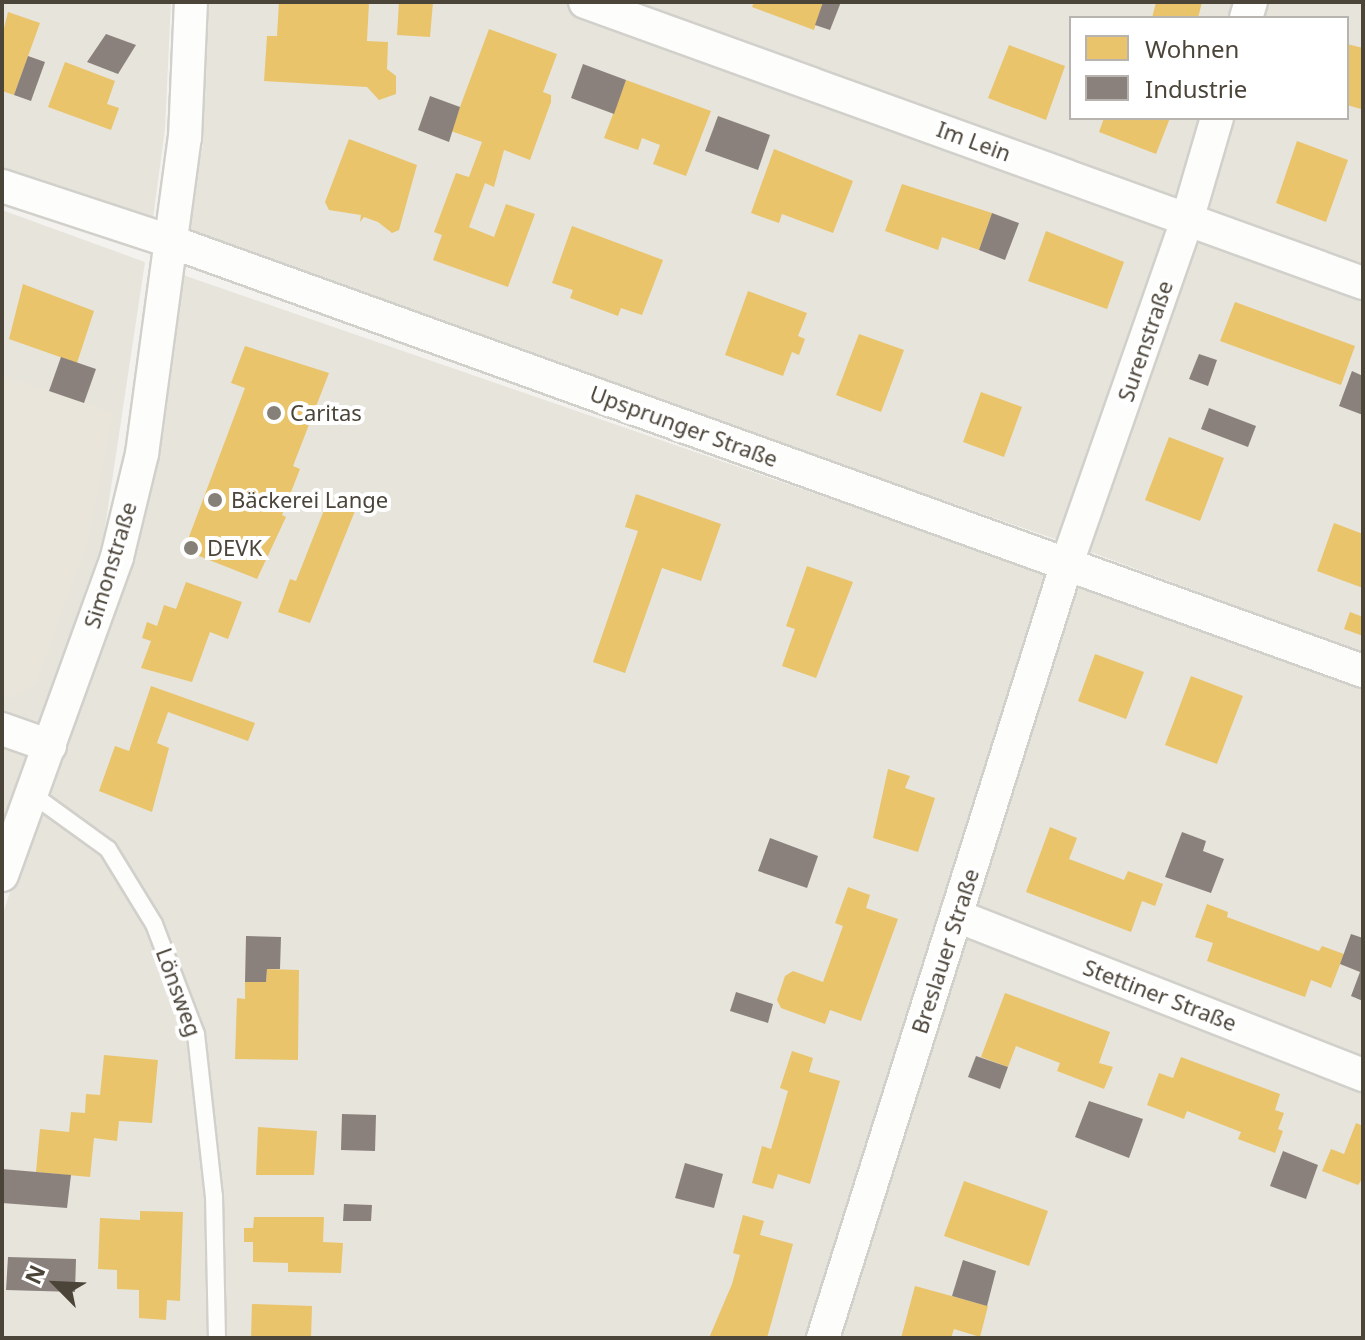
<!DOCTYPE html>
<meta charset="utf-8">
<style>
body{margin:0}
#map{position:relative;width:1365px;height:1340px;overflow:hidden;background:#f4f2ee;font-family:"Noto Sans",sans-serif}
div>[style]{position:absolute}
.residential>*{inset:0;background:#e7e4dc}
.education>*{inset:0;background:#eae5da}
.homes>*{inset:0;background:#e9c46a}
.industry>*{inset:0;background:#8a817c}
.roads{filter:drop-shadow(2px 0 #d2d0cb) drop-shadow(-2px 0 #d2d0cb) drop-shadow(0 2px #d2d0cb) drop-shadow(0 -2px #d2d0cb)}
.lane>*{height:16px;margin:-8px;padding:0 8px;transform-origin:8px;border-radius:8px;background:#fdfdfc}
.street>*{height:32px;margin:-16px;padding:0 16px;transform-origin:16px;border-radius:16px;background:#fdfdfc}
.dots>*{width:22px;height:22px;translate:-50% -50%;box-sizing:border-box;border:4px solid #fff;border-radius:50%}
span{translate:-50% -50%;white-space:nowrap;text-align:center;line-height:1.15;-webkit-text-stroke:8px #fff;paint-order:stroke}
.street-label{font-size:22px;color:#4b4439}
.poi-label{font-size:22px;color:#4b4439}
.left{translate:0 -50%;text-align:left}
.frame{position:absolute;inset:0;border:4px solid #4b4439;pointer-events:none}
.legend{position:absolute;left:1069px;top:16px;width:280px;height:104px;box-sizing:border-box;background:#fff;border:2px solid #b7b4b0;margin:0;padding:10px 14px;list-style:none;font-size:24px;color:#4b4439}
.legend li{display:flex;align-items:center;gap:16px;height:40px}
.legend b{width:40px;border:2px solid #b7b4b0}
.north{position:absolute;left:16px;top:1244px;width:80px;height:80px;-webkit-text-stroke:6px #fff;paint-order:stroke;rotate:294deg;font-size:22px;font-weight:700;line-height:32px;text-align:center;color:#4b4439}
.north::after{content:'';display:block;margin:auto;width:28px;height:36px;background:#4b4439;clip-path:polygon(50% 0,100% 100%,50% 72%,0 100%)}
</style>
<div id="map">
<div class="residential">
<i style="clip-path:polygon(2px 2px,171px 2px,165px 129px,152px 226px,2px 171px)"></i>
<i style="clip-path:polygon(evenodd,207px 2px,1363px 2px,1363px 653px,1058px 540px,186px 238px,203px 144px,207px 2px,1071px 18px,1347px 18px,1347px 118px,1071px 118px,1071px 18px)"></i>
<i style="clip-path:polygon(2px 210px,145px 262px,103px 541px,2px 826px)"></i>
<i style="clip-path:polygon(183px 275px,1048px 574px,1363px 690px,1363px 1338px,2px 1338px,2px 916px,48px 778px,134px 559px)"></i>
</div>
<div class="education">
<i style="clip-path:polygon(2px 375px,113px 413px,88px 540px,35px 685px,9px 699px,2px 696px)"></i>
</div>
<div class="homes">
<i style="clip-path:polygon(279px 2px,369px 2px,367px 41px,388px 42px,387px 69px,396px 76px,396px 94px,379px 100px,367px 87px,264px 81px,267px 36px,277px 36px)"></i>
<i style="clip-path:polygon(399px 2px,433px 2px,430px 37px,397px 35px)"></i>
<i style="clip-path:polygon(754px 2px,823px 2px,814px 30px,752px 7px)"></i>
<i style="clip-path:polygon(1156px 2px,1202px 2px,1198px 18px,1152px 18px)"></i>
<i style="clip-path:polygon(8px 12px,40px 23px,14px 95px,2px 91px,2px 36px)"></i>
<i style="clip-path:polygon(489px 29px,557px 54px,543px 92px,551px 95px,551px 102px,530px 160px,504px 150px,494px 187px,485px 183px,469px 227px,494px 237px,506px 204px,535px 214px,508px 287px,433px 260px,442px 235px,434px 232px,456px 173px,469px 177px,482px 142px,451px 131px)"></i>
<i style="clip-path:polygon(1347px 44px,1363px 48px,1361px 109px,1347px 105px)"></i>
<i style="clip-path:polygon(1009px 45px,1065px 66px,1046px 120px,988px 98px)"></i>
<i style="clip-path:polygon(65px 62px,115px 81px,107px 104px,119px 108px,111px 130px,48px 107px)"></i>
<i style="clip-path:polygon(626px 80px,711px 111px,686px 176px,653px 164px,660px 145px,642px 138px,638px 150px,604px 138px)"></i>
<i style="clip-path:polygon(1104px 118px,1170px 118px,1156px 154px,1099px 132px)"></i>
<i style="clip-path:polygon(349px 139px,417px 165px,399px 230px,392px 233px,378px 222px,364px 217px,360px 222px,361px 215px,329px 210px,325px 202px)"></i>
<i style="clip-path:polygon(1297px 141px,1348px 160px,1326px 222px,1276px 203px)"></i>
<i style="clip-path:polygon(774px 149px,853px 181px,833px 233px,782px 214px,779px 223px,751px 213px)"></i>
<i style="clip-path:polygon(902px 184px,992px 213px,979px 250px,942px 237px,938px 250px,885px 231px)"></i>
<i style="clip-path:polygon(572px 226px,663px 260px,642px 315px,621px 308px,618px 316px,570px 298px,573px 290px,552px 283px)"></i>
<i style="clip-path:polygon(1046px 231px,1124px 262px,1107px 309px,1028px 281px)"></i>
<i style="clip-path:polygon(23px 284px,94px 311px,77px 363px,9px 339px)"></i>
<i style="clip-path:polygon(748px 291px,807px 313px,798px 336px,805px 339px,799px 355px,792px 352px,783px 376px,725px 355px)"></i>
<i style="clip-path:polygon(1235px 302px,1355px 346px,1341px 385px,1220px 341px)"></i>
<i style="clip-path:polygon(859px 334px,904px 350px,881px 412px,836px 395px)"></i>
<i style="clip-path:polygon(245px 346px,329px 373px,293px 466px,300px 469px,282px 515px,286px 517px,257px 579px,184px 550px,245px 388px,231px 383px)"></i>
<i style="clip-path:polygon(981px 392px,1022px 407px,1004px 457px,963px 442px)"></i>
<i style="clip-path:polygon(1169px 437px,1224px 458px,1200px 521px,1145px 500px)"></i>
<i style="clip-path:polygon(636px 494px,721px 524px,701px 581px,662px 568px,625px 673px,593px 662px,638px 531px,625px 527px)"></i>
<i style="clip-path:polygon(328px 500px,355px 511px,310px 623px,278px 612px,290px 579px,296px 581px)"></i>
<i style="clip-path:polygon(1334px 523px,1363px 534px,1363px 588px,1317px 571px)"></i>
<i style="clip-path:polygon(807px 566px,853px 582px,816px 678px,782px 666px,795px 629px,786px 626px)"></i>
<i style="clip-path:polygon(186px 582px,242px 602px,228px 639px,210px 632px,192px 682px,141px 668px,151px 641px,142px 638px,147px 622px,157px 626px,164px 605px,176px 609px)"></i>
<i style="clip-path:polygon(1350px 612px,1363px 617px,1363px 636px,1344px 629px)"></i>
<i style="clip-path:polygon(1095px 654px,1144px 672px,1126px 719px,1078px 701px)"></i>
<i style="clip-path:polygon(1191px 676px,1243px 696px,1217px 764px,1165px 745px)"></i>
<i style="clip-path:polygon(151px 686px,255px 723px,248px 741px,168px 712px,157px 743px,169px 748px,152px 812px,99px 791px,115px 746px,129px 751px)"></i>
<i style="clip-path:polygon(888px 769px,910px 776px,905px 788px,935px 798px,918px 852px,873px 838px)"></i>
<i style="clip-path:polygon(1050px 827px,1077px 838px,1069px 859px,1124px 880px,1128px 871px,1163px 884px,1155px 906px,1142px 901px,1131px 932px,1026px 892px)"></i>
<i style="clip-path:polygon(848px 887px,870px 895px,866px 908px,898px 919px,861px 1021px,830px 1010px,825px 1024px,781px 1008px,777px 1000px,785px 976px,793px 971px,823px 982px,843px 926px,835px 923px)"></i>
<i style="clip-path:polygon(1207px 904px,1228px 912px,1227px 917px,1319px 951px,1322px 946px,1344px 954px,1331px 988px,1311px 980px,1305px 997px,1207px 961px,1213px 943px,1195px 937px)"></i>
<i style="clip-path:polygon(267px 969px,299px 970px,298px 1060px,235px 1059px,237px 998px,245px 999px,245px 982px,266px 982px)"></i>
<i style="clip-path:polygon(1005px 993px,1110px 1032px,1099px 1063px,1113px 1067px,1104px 1089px,1057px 1071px,1060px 1063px,1016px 1046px,1008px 1067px,981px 1057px)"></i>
<i style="clip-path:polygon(792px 1051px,813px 1058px,809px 1072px,840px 1081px,810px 1184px,778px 1174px,773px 1189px,752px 1183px,762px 1146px,771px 1149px,780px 1119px,788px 1091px,780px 1088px)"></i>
<i style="clip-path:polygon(104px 1055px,158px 1060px,152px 1123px,119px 1121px,117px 1141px,94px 1138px,90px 1177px,36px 1172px,40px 1129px,69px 1132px,71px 1112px,85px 1113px,86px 1094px,100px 1095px)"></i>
<i style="clip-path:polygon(1181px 1057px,1280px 1094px,1275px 1110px,1284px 1113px,1278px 1129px,1283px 1131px,1275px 1153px,1238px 1139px,1241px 1132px,1187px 1111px,1184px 1119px,1147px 1105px,1159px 1073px,1173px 1078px)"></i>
<i style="clip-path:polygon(1356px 1123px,1363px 1126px,1363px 1178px,1358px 1185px,1322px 1171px,1331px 1149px,1344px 1154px)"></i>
<i style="clip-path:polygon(258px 1127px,317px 1131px,314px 1175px,256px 1175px)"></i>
<i style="clip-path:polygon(964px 1181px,1048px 1211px,1029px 1266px,944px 1236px)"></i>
<i style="clip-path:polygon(140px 1211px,183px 1212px,180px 1301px,167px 1300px,166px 1320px,139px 1318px,139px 1290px,117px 1289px,117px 1270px,98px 1269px,100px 1218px,140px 1220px)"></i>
<i style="clip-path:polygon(743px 1215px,764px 1221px,760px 1235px,793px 1244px,779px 1295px,767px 1338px,709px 1338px,732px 1284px,740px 1255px,733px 1253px)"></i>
<i style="clip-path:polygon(254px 1217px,324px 1217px,323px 1242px,343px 1243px,341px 1273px,288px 1272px,288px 1263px,253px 1262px,253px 1242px,244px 1242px,244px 1228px,253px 1228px)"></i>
<i style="clip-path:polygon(915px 1286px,988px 1306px,980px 1337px,954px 1329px,951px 1338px,901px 1338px)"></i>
<i style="clip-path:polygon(252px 1304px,312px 1306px,311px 1338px,251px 1338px)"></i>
</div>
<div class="industry">
<i style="clip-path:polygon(823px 2px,841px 2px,830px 30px,815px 25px)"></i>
<i style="clip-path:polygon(106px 34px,136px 45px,118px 74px,87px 62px)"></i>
<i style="clip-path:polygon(28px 56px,45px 62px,31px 101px,14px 95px)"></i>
<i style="clip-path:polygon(583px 64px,626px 80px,614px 114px,571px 98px)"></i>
<i style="clip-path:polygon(430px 96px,460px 107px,449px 142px,418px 130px)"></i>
<i style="clip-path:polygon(718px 116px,770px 135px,758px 170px,705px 151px)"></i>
<i style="clip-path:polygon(992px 213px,1019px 223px,1005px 260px,979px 250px)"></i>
<i style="clip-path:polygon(1199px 354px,1217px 360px,1208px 386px,1189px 379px)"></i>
<i style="clip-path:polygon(61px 357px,96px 369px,84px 403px,49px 391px)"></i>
<i style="clip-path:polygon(1352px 371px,1363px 376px,1363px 415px,1339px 406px)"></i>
<i style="clip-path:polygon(1209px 408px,1256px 426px,1248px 447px,1201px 429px)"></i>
<i style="clip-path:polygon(1182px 832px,1206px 841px,1203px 851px,1224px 859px,1211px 893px,1165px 877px)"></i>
<i style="clip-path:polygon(770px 838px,818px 856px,807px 888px,758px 871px)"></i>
<i style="clip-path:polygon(1351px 934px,1363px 938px,1363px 1001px,1351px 996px,1360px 972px,1340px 964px)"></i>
<i style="clip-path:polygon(246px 936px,281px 937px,280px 969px,267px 969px,266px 982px,245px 982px)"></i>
<i style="clip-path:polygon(736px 992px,773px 1004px,768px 1023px,730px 1011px)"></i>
<i style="clip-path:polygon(976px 1056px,1008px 1067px,1000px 1089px,968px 1077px)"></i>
<i style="clip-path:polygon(1089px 1101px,1143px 1119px,1129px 1158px,1075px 1137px)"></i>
<i style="clip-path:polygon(342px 1114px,376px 1115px,375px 1151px,341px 1150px)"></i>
<i style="clip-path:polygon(1283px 1151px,1318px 1165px,1306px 1199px,1270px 1186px)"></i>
<i style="clip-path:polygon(685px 1163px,723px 1174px,714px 1208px,675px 1198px)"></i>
<i style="clip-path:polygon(2px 1169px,71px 1175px,67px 1208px,2px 1203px)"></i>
<i style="clip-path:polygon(344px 1204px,372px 1205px,371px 1221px,343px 1221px)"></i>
<i style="clip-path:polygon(8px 1257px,76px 1259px,75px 1292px,6px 1290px)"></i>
<i style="clip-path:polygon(963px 1260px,996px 1271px,987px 1306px,952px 1296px)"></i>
</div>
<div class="roads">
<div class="lane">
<i style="left:32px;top:794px;width:94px;rotate:35.9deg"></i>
<i style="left:108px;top:849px;width:88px;rotate:58.5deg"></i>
<i style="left:154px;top:924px;width:118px;rotate:69.1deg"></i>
<i style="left:196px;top:1034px;width:163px;rotate:83.7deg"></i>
<i style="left:214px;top:1196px;width:142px;rotate:88.8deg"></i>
</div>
<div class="street">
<i style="left:585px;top:2px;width:827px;rotate:19.86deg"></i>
<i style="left:1246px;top:18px;width:17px;rotate:-73deg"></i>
<i style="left:2px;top:186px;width:179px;rotate:18.2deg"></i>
<i style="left:172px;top:242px;width:1266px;rotate:19.81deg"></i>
<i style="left:2px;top:729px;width:51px;rotate:19.5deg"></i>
<i style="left:2px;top:875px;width:338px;rotate:-70.1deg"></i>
<i style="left:117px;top:557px;width:106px;rotate:-76.4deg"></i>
<i style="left:142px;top:454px;width:319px;rotate:-82.3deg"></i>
<i style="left:185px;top:138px;width:136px;rotate:-87.5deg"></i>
<i style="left:957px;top:916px;width:436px;rotate:21.4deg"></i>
<i style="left:823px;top:1338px;width:813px;rotate:-72.52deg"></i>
<i style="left:1067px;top:563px;width:367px;rotate:-70.7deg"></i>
<i style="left:1188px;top:217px;width:103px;rotate:-73.7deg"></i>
</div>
</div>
<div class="dots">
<i style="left:274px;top:413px;background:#868178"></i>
<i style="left:215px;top:500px;background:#868178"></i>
<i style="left:191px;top:548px;background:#868178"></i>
</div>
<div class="street-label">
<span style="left:974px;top:141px;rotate:20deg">Im Lein</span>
<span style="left:1145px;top:341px;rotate:-71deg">Surenstraße</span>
<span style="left:684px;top:426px;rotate:20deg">Upsprunger Straße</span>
<span style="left:110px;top:565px;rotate:-73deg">Simonstraße</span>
<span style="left:945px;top:951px;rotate:-72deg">Breslauer Straße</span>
<span style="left:179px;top:992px;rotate:70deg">Lönsweg</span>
<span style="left:1160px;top:995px;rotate:21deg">Stettiner Straße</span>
</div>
<div class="poi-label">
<span class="left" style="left:290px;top:413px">Caritas</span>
<span class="left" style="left:231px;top:500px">Bäckerei Lange</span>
<span class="left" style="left:207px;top:548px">DEVK</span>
</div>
<div class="frame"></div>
<ul class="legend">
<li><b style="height:22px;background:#e9c46a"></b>Wohnen</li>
<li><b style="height:22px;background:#8a817c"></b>Industrie</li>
</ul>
<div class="north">N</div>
</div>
